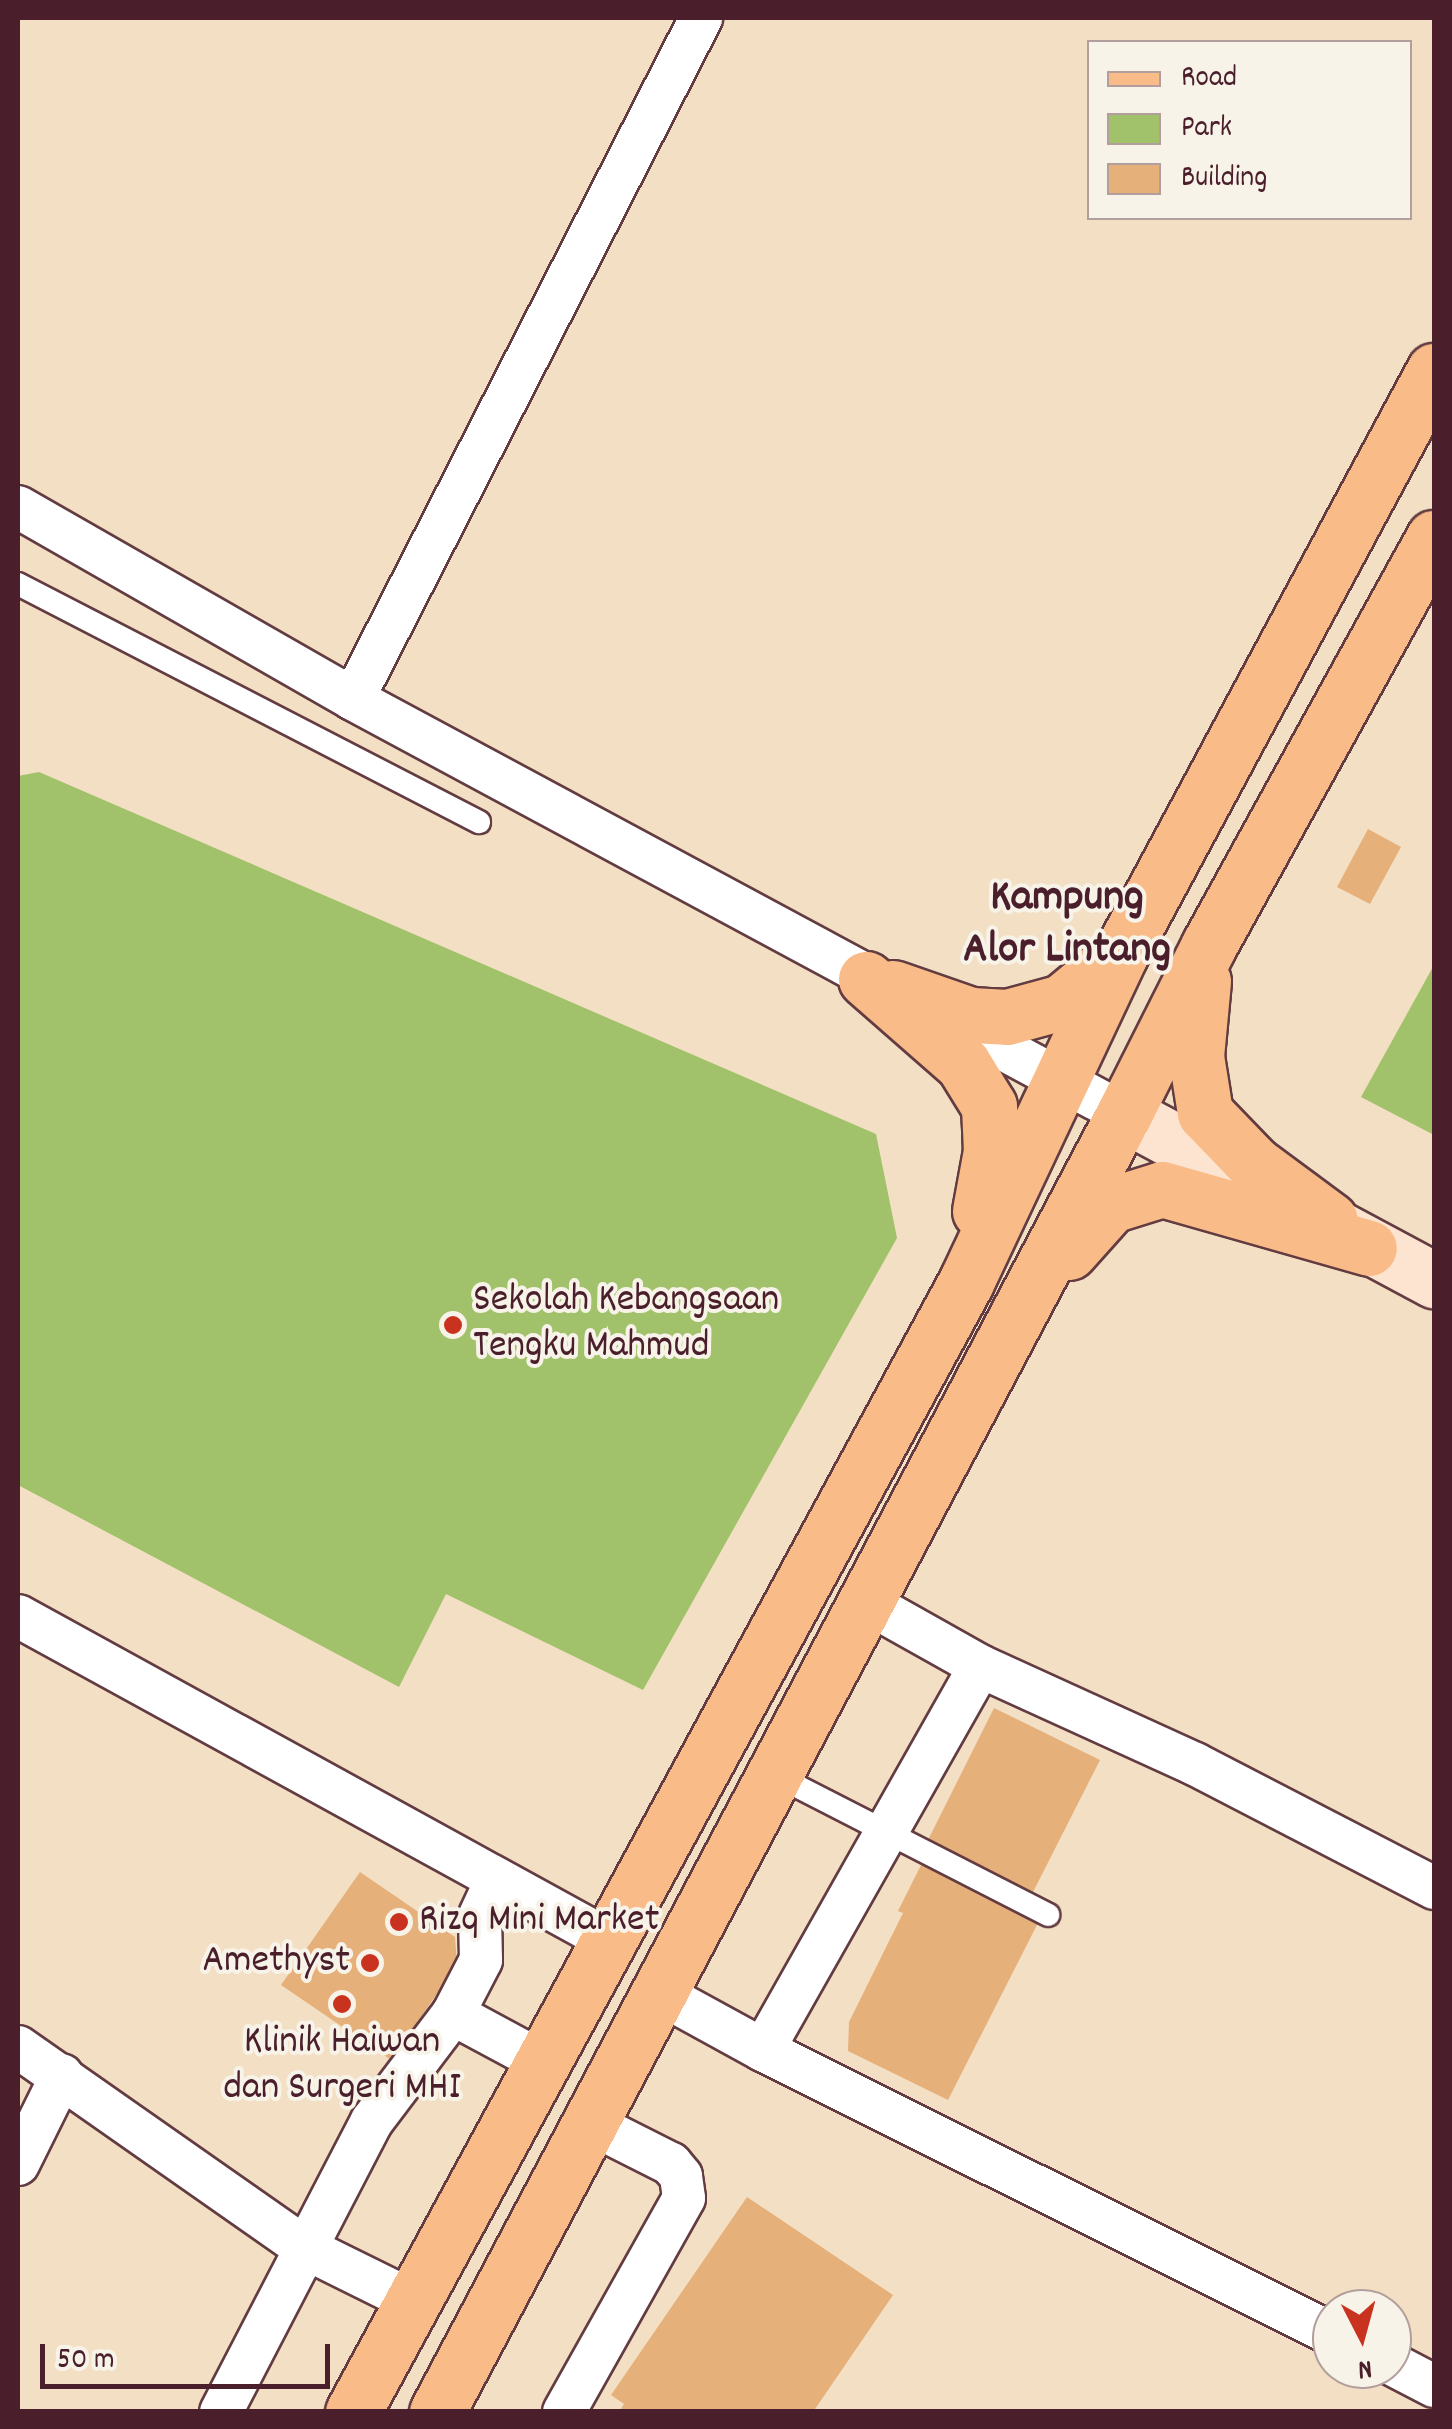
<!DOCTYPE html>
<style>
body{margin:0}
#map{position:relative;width:1452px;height:2429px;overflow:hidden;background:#f3dfc3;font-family:Dekko,sans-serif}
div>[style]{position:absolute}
.green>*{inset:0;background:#a1c26a}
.building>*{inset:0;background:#e6b07b}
.roads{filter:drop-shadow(2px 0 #633c42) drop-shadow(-2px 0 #633c42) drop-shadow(0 2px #633c42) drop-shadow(0 -2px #633c42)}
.lane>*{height:22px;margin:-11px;padding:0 11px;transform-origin:11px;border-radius:11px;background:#fff}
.street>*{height:42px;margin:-21px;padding:0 21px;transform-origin:21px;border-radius:21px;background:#fff}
.secondary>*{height:55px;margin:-27.5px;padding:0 27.5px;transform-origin:27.5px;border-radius:27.5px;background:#fde4d0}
.primary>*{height:55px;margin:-27.5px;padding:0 27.5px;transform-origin:27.5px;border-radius:27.5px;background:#f9bc89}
.dots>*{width:28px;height:28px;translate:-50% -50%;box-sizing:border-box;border:5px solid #f7f3e8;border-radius:50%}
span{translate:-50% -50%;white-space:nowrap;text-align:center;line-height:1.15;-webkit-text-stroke:8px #f7f3e8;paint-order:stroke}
.poi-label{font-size:40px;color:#4a1f2b}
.left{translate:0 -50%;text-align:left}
.right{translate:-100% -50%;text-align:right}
.quarter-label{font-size:45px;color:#4a1f2b;font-weight:700}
.frame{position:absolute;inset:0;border:20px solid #4a1f2b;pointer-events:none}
.legend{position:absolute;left:1087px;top:40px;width:325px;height:180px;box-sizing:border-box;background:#f7f3e8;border:2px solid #b29e9c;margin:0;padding:12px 18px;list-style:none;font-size:30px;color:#4a1f2b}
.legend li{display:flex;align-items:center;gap:20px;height:50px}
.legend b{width:50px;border:2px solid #b29e9c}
.north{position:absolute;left:1312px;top:2289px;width:100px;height:100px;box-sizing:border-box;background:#f7f3e8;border:2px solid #b29e9c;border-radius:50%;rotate:174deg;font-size:28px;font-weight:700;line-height:40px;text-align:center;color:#4a1f2b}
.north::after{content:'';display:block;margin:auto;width:35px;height:45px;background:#c8321e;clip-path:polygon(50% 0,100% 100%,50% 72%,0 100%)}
.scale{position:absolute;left:40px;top:2344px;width:290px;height:45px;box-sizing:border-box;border:5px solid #4a1f2b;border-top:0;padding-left:12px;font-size:30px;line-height:35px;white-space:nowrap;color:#4a1f2b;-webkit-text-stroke:8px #f7f3e8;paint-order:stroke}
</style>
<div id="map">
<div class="green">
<i style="clip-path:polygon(39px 772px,876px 1134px,897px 1238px,643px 1690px,446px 1594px,399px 1687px,18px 1485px,18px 776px)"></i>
<i style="clip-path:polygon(1434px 965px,1434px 1135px,1361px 1097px)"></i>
</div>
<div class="building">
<i style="clip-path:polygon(1368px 829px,1401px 847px,1370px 904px,1337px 887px)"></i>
<i style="clip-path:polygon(994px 1708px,1100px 1760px,1031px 1896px,926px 1844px)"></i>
<i style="clip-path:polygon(925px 1857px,1042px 1915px,948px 2100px,848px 2051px,849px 2022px,903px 1913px,898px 1911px)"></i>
<i style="clip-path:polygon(360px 1872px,455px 1937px,457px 1965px,391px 2060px,281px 1985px)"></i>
<i style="clip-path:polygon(747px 2197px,893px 2295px,813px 2412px,619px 2412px,624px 2404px,611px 2395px)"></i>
</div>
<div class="roads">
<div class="lane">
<i style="left:18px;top:584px;width:519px;rotate:27.31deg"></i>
<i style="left:775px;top:1775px;width:307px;rotate:27.1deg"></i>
</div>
<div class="street">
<i style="left:18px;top:507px;width:386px;rotate:29.8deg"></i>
<i style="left:353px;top:699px;width:876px;rotate:28.29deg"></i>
<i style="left:353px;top:699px;width:765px;rotate:-62.93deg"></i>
<i style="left:18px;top:1616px;width:673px;rotate:28.77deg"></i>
<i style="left:980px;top:1666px;width:236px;rotate:24.5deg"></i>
<i style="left:1195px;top:1764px;width:269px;rotate:27.4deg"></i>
<i style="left:496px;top:1881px;width:38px;rotate:115deg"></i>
<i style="left:480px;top:1916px;width:44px;rotate:88.7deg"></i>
<i style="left:481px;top:1960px;width:61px;rotate:117.4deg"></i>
<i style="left:453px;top:2014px;width:101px;rotate:28.3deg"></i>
<i style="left:659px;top:1993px;width:119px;rotate:28.7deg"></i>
<i style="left:763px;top:2050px;width:441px;rotate:-60.5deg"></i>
<i style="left:980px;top:1666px;width:131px;rotate:-150.7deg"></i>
<i style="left:18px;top:2047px;width:353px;rotate:35deg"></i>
<i style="left:307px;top:2249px;width:117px;rotate:26.3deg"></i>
<i style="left:763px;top:2050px;width:636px;rotate:26.52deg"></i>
<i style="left:18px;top:2164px;width:99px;rotate:-63.7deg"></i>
<i style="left:1392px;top:2364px;width:47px;rotate:27.6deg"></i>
<i style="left:221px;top:2412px;width:328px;rotate:-62.6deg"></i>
<i style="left:372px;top:2121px;width:134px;rotate:-52.9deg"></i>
<i style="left:564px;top:2412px;width:245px;rotate:-60.7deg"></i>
<i style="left:684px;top:2198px;width:22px;rotate:-98deg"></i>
<i style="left:681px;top:2176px;width:16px;rotate:-130deg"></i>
<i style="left:671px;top:2164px;width:91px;rotate:-153.2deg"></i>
</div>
<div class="secondary">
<i style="left:1124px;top:1114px;width:352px;rotate:28.2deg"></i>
</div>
<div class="primary">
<i style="left:866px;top:979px;width:129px;rotate:41.2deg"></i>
<i style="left:963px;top:1064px;width:49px;rotate:58.2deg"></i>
<i style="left:989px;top:1106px;width:45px;rotate:87.5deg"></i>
<i style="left:991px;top:1151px;width:61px;rotate:100.4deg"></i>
<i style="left:1203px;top:981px;width:75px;rotate:95.3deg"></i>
<i style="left:1196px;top:1056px;width:58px;rotate:81deg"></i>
<i style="left:1205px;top:1113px;width:71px;rotate:46.1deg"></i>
<i style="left:1254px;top:1164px;width:94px;rotate:36.4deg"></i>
<i style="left:893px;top:988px;width:83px;rotate:19.1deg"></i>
<i style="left:971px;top:1015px;width:36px;rotate:3deg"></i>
<i style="left:1007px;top:1017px;width:57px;rotate:-15.3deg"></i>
<i style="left:1062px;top:1002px;width:62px;rotate:-39.8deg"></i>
<i style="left:1069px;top:1252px;width:63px;rotate:-48.2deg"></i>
<i style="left:1111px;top:1205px;width:53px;rotate:-17.4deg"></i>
<i style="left:1162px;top:1189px;width:215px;rotate:15.9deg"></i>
<i style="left:353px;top:2412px;width:1286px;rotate:-61.52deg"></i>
<i style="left:966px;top:1282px;width:364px;rotate:-64.8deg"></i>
<i style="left:1121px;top:953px;width:661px;rotate:-61.73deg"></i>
<i style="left:437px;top:2412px;width:1469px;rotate:-62.11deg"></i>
<i style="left:1124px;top:1114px;width:189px;rotate:-63.3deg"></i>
<i style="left:1209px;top:945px;width:465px;rotate:-61.1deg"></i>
</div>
</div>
<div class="dots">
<i style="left:453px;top:1325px;background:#c8321e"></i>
<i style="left:399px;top:1922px;background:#c8321e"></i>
<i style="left:370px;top:1963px;background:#c8321e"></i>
<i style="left:342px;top:2004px;background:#c8321e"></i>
</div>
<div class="poi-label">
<span class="left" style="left:473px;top:1325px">Sekolah Kebangsaan<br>Tengku Mahmud</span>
<span class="left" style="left:419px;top:1922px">Rizq Mini Market</span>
<span class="right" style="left:350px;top:1963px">Amethyst</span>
<span style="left:342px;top:2067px">Klinik Haiwan<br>dan Surgeri MHI</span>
</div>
<div class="quarter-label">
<span style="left:1067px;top:926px">Kampung<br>Alor Lintang</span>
</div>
<div class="frame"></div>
<ul class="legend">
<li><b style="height:12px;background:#f9bc89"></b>Road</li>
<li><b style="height:28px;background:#a1c26a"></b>Park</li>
<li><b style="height:28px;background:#e6b07b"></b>Building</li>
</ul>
<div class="north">N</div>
<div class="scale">50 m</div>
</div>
